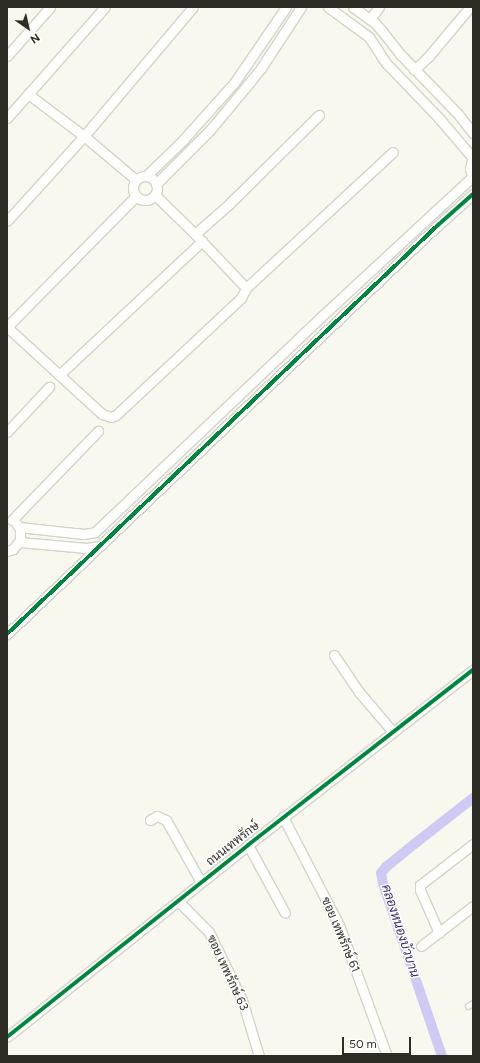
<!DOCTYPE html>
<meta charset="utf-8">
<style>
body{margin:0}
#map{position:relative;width:480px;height:1063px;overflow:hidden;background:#f8f8ee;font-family:Figtree,Sarabun,sans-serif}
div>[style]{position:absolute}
.canal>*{height:10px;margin:-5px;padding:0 5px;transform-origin:5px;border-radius:5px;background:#cecaf4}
.roads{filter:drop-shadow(1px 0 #d4d4cc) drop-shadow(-1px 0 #d4d4cc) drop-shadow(0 1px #d4d4cc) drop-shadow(0 -1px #d4d4cc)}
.service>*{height:4.5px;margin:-2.25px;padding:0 2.25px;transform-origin:2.25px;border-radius:2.25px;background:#fefefc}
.minor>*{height:9px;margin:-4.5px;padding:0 4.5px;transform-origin:4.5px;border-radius:4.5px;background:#fefefc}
.minor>.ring{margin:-4.5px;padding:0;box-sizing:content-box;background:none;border:9px solid #fefefc;border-radius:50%}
.cycleway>*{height:4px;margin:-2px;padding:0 2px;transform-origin:2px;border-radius:2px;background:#00873e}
span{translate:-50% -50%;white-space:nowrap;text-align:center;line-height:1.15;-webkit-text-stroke:3px #fff;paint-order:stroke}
.street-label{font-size:12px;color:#2d2c25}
.water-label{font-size:13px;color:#382870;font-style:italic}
.frame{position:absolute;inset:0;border:8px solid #2d2c25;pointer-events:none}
.north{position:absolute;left:8px;top:8px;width:40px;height:40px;-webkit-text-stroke:3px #fff;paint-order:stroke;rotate:146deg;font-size:11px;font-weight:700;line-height:16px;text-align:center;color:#2d2c25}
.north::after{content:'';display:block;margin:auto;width:14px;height:18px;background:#2d2c25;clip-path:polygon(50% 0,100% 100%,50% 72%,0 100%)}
.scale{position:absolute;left:342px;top:1037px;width:69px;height:18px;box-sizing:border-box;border:2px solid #2d2c25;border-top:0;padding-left:5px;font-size:12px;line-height:14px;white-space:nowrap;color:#2d2c25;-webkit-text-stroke:3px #fff;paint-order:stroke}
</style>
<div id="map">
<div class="canal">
<i style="left:442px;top:1056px;width:182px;rotate:-108.9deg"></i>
<i style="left:383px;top:884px;width:11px;rotate:-100deg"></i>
<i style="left:381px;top:873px;width:8px;rotate:-50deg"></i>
<i style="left:386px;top:867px;width:28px;rotate:-39deg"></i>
<i style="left:408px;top:849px;width:83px;rotate:-38.1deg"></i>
</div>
<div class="roads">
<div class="service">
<i style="left:468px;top:1006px;width:6px;rotate:-31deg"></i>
</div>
<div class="minor">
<i style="left:328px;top:7px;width:51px;rotate:36.2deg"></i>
<i style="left:369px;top:37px;width:31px;rotate:57deg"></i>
<i style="left:386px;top:63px;width:75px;rotate:46.1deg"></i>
<i style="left:438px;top:117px;width:52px;rotate:49.6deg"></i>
<i style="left:353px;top:7px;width:26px;rotate:36deg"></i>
<i style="left:374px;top:22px;width:12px;rotate:48deg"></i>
<i style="left:382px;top:31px;width:29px;rotate:52deg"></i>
<i style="left:400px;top:54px;width:83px;rotate:46deg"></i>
<i style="left:458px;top:114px;width:24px;rotate:52deg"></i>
<i style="left:370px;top:19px;width:15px;rotate:-53deg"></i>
<i style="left:7px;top:56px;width:65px;rotate:-48.7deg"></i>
<i style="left:414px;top:70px;width:19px;rotate:-43deg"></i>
<i style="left:428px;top:57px;width:65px;rotate:-50deg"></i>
<i style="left:28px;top:94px;width:70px;rotate:36.9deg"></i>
<i style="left:84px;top:136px;width:68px;rotate:40.2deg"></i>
<i style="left:7px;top:118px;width:148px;rotate:-48.6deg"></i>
<i style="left:473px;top:155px;width:14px;rotate:102deg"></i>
<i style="left:470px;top:169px;width:10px;rotate:73deg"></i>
<i style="left:146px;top:176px;width:52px;rotate:-44.2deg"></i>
<i style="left:183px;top:140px;width:76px;rotate:-48.2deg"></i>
<i style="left:234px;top:83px;width:92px;rotate:-55.6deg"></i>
<i class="ring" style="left:133px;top:176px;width:15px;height:15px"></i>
<i style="left:156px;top:184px;width:76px;rotate:-45deg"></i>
<i style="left:210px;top:130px;width:61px;rotate:-50.3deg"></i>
<i style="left:249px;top:83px;width:19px;rotate:-51deg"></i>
<i style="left:261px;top:68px;width:73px;rotate:-56.7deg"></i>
<i style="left:155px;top:195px;width:56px;rotate:44.3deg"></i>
<i style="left:195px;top:234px;width:74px;rotate:46.6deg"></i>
<i style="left:246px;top:288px;width:200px;rotate:-42.8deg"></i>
<i style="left:136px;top:196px;width:184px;rotate:134.6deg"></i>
<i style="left:7px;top:327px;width:129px;rotate:42.5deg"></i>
<i style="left:102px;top:414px;width:9px;rotate:18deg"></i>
<i style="left:111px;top:417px;width:5px;rotate:-22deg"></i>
<i style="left:116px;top:415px;width:171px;rotate:-43.1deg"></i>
<i style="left:241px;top:298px;width:11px;rotate:-63deg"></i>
<i style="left:7px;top:221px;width:115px;rotate:-47.8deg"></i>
<i style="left:84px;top:136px;width:169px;rotate:-49.8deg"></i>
<i style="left:195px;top:234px;width:44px;rotate:-41.3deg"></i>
<i style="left:228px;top:205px;width:128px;rotate:-44.7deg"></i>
<i style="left:59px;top:375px;width:196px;rotate:-43.1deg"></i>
<i style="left:7px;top:432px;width:62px;rotate:-47deg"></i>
<i style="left:12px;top:520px;width:124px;rotate:-46deg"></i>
<i style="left:19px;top:527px;width:65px;rotate:6.1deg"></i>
<i style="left:84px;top:534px;width:11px;rotate:-10deg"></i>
<i style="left:95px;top:532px;width:313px;rotate:-43.6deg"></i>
<i style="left:322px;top:316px;width:205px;rotate:-42.8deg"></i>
<i style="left:19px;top:542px;width:68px;rotate:5deg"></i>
<i style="left:87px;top:548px;width:13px;rotate:-9deg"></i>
<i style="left:7px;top:551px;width:6px;rotate:-18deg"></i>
<i style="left:13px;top:549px;width:11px;rotate:-52deg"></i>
<i style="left:20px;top:540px;width:11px;rotate:-90deg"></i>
<i style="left:20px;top:529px;width:7px;rotate:-124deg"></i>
<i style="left:7px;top:634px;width:593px;rotate:-43.5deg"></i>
<i style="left:437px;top:226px;width:48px;rotate:-41.6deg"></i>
<i style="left:334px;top:655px;width:45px;rotate:56deg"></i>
<i style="left:359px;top:692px;width:52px;rotate:49.6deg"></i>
<i style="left:283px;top:817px;width:122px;rotate:62.6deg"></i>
<i style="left:339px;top:925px;width:140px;rotate:69.9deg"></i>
<i style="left:150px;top:820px;width:8px;rotate:-30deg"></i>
<i style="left:157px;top:816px;width:10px;rotate:24deg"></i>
<i style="left:166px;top:820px;width:71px;rotate:60.6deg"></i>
<i style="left:248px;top:845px;width:77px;rotate:61.4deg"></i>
<i style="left:178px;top:901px;width:44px;rotate:45deg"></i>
<i style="left:209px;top:932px;width:76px;rotate:64.1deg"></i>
<i style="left:242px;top:1000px;width:59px;rotate:73.1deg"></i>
<i style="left:439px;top:933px;width:47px;rotate:-113.8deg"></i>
<i style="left:420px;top:890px;width:5px;rotate:-90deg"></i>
<i style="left:420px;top:885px;width:67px;rotate:-37.7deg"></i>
<i style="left:421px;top:946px;width:66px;rotate:-37.6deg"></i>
<i style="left:7px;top:1037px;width:308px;rotate:-38.5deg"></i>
<i style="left:248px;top:845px;width:285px;rotate:-37.9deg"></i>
</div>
</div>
<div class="cycleway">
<i style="left:7px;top:634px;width:593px;rotate:-43.5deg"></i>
<i style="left:437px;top:226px;width:48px;rotate:-41.6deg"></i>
<i style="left:7px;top:1037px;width:308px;rotate:-38.5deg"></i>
<i style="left:248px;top:845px;width:285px;rotate:-37.9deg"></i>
</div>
<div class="street-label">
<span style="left:233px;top:844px;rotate:-38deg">ถนนเทพรักษ์</span>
<span style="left:340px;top:935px;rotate:67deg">ซอย เทพรักษ์ 61</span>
<span style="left:227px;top:973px;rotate:65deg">ซอย เทพรักษ์ 63</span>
</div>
<div class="water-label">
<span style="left:400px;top:931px;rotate:72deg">คลองหนองบัวบาน</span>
</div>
<div class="frame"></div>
<div class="north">N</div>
<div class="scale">50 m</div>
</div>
